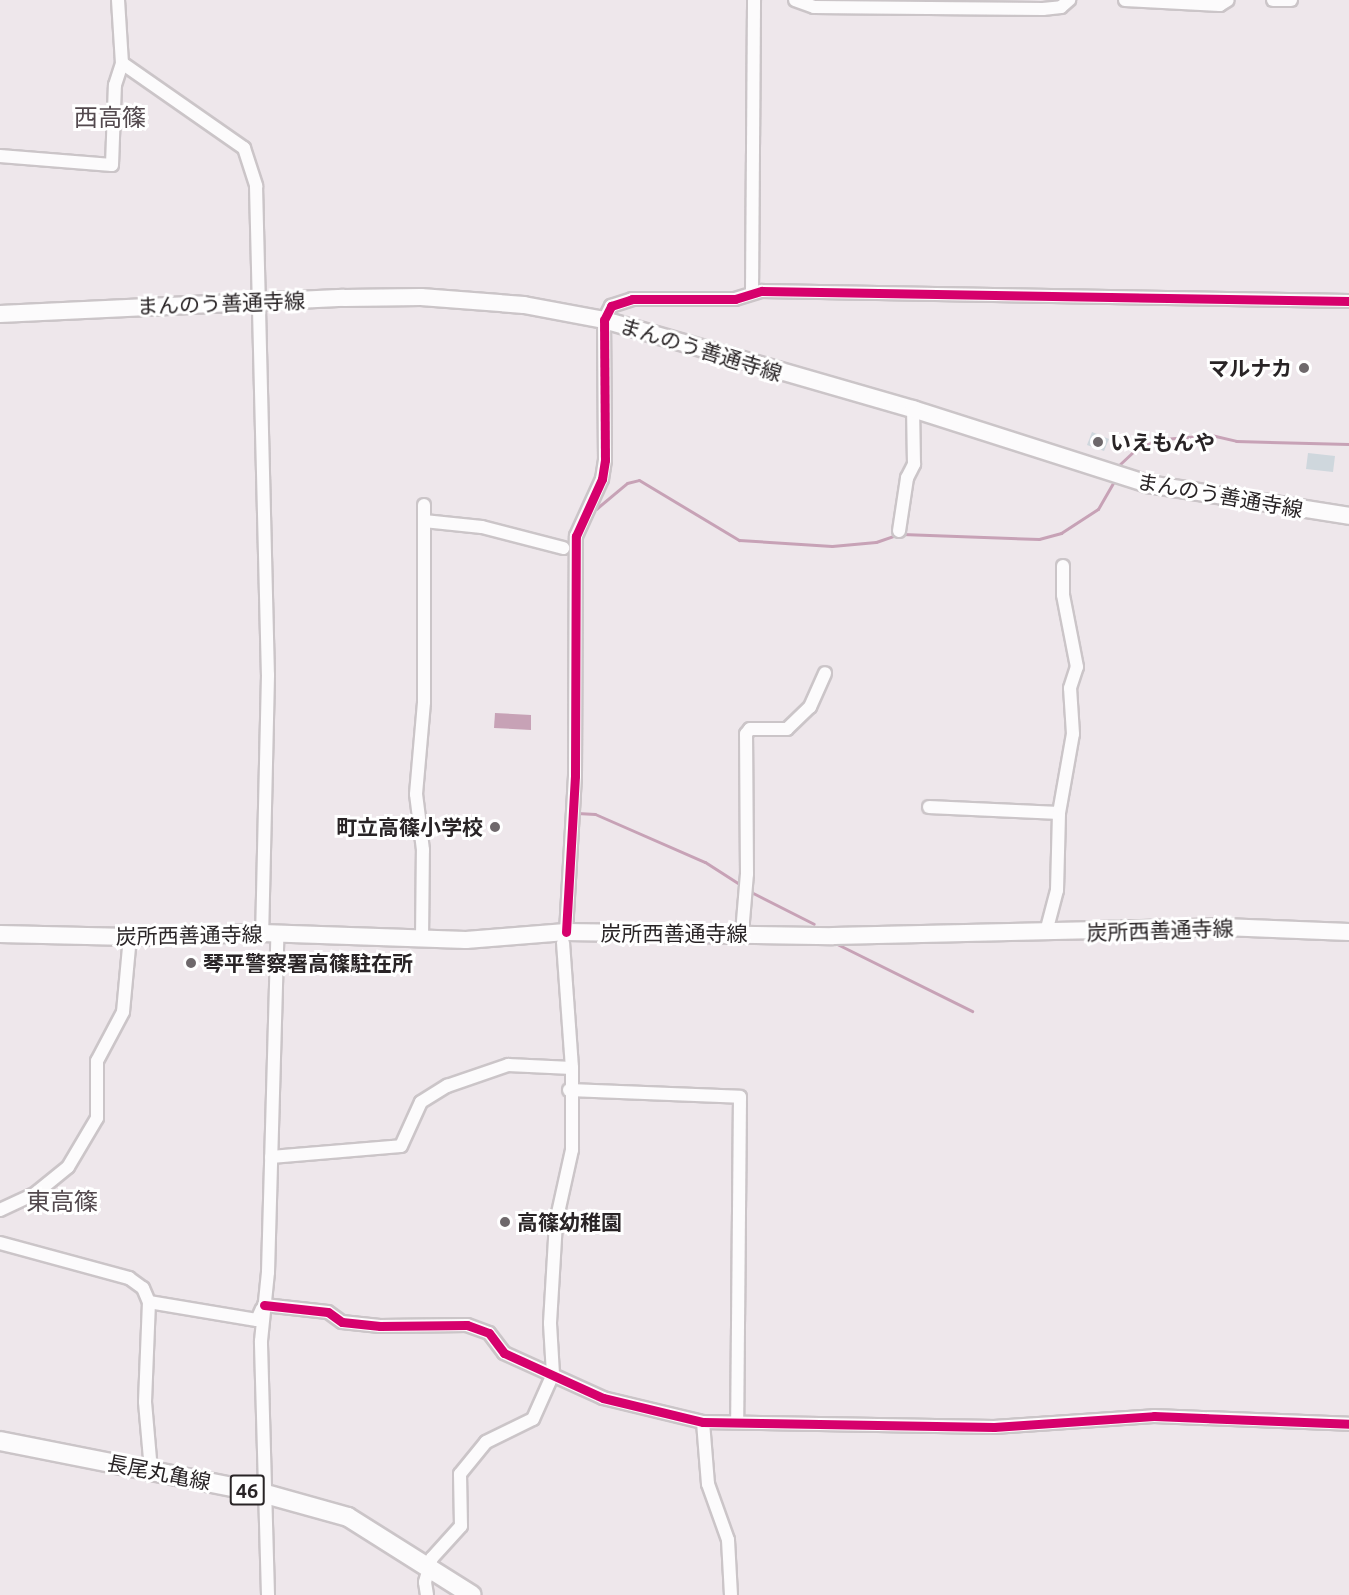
<!DOCTYPE html>
<meta charset="utf-8">
<style>
body{margin:0}
#map{position:relative;width:1349px;height:1595px;overflow:hidden;background:#eee7eb;font-family:Ubuntu,"Noto Sans JP",sans-serif}
div>[style]{position:absolute}
.water>*{inset:0;background:#c7a2b6}
.stream>*{height:3px;margin:-1.5px;padding:0 1.5px;transform-origin:1.5px;border-radius:1.5px;background:#c7a2b6}
.building>*{inset:0;background:#cfd7dd}
.roads{filter:drop-shadow(2px 0 #cbc5c8) drop-shadow(-2px 0 #cbc5c8) drop-shadow(0 2px #cbc5c8) drop-shadow(0 -2px #cbc5c8)}
.minor>*{height:12px;margin:-6px;padding:0 6px;transform-origin:6px;border-radius:6px;background:#fcfbfc}
.secondary>*{height:16px;margin:-8px;padding:0 8px;transform-origin:8px;border-radius:8px;background:#fcfbfc}
.primary>*{height:18px;margin:-9px;padding:0 9px;transform-origin:9px;border-radius:9px;background:#fcfbfc}
.cycleway>*{height:9px;margin:-4.5px;padding:0 4.5px;transform-origin:4.5px;border-radius:4.5px;background:#d6006c}
.dots>*{width:16px;height:16px;translate:-50% -50%;box-sizing:border-box;border:3px solid #fff;border-radius:50%}
span{translate:-50% -50%;white-space:nowrap;text-align:center;line-height:1.15;-webkit-text-stroke:6px #fff;paint-order:stroke}
.shield-label span{padding:2px 4px;background:#fff;border:2px solid;border-radius:4px;-webkit-text-stroke-width:0}
.shield-label{font-size:20px;color:#292426;font-weight:700}
.street-label{font-size:21px;color:#292426}
.poi-label{font-size:21px;color:#292426;font-weight:700}
.right{translate:-100% -50%;text-align:right}
.left{translate:0 -50%;text-align:left}
.quarter-label{font-size:24px;color:#53494e}
</style>
<div id="map">
<div class="water">
<i style="clip-path:polygon(495px 713px,531px 715px,531px 730px,494px 728px)"></i>
</div>
<div class="stream">
<i style="left:1119px;top:465px;width:26px;rotate:-43deg"></i>
<i style="left:1138px;top:447px;width:27px;rotate:-17deg"></i>
<i style="left:1164px;top:439px;width:47px;rotate:-4.9deg"></i>
<i style="left:1211px;top:435px;width:26px;rotate:13deg"></i>
<i style="left:1236px;top:441px;width:113px;rotate:1.5deg"></i>
<i style="left:596px;top:509px;width:40px;rotate:-40deg"></i>
<i style="left:627px;top:483px;width:12px;rotate:-14deg"></i>
<i style="left:639px;top:480px;width:117px;rotate:31deg"></i>
<i style="left:739px;top:540px;width:93px;rotate:3.7deg"></i>
<i style="left:832px;top:546px;width:44px;rotate:-5.2deg"></i>
<i style="left:876px;top:542px;width:21px;rotate:-19deg"></i>
<i style="left:902px;top:534px;width:137px;rotate:2.1deg"></i>
<i style="left:1039px;top:539px;width:23px;rotate:-15deg"></i>
<i style="left:1061px;top:533px;width:44px;rotate:-33deg"></i>
<i style="left:1098px;top:509px;width:32px;rotate:-60deg"></i>
<i style="left:570px;top:535px;width:23px;rotate:-65deg"></i>
<i style="left:570px;top:583px;width:24px;rotate:-90deg"></i>
<i style="left:569px;top:781px;width:69px;rotate:-90deg"></i>
<i style="left:577px;top:813px;width:18px;rotate:3deg"></i>
<i style="left:595px;top:814px;width:120px;rotate:23.6deg"></i>
<i style="left:705px;top:862px;width:43px;rotate:32.6deg"></i>
<i style="left:753px;top:893px;width:68px;rotate:26.9deg"></i>
<i style="left:837px;top:944px;width:151px;rotate:26.4deg"></i>
</div>
<div class="building">
<i style="clip-path:polygon(1092px 432px,1109px 439px,1104px 451px,1087px 445px)"></i>
<i style="clip-path:polygon(1308px 453px,1335px 456px,1333px 472px,1306px 469px)"></i>
</div>
<div class="roads">
<div class="minor">
<i style="left:118px;top:0;width:63px;rotate:86.4deg"></i>
<i style="left:122px;top:63px;width:149px;rotate:34.9deg"></i>
<i style="left:244px;top:148px;width:40px;rotate:72deg"></i>
<i style="left:256px;top:186px;width:489px;rotate:88.6deg"></i>
<i style="left:268px;top:675px;width:258px;rotate:91.3deg"></i>
<i style="left:795px;top:0;width:20px;rotate:20deg"></i>
<i style="left:814px;top:7px;width:229px;rotate:0.5deg"></i>
<i style="left:1043px;top:9px;width:18px;rotate:-6deg"></i>
<i style="left:1061px;top:7px;width:11px;rotate:-41deg"></i>
<i style="left:1125px;top:0;width:95px;rotate:3deg"></i>
<i style="left:1220px;top:5px;width:9px;rotate:-32deg"></i>
<i style="left:1273px;top:0;width:18px"></i>
<i style="left:0;top:156px;width:112px;rotate:4.6deg"></i>
<i style="left:112px;top:165px;width:80px;rotate:-87.9deg"></i>
<i style="left:115px;top:85px;width:23px;rotate:-72deg"></i>
<i style="left:752px;top:292px;width:292px;rotate:-89.6deg"></i>
<i style="left:424px;top:521px;width:58px;rotate:5.9deg"></i>
<i style="left:482px;top:527px;width:84px;rotate:14.5deg"></i>
<i style="left:899px;top:531px;width:54px;rotate:-81.4deg"></i>
<i style="left:907px;top:478px;width:16px;rotate:-63deg"></i>
<i style="left:914px;top:464px;width:55px;rotate:-91deg"></i>
<i style="left:929px;top:807px;width:130px;rotate:2.6deg"></i>
<i style="left:566px;top:932px;width:156px;rotate:-86.7deg"></i>
<i style="left:575px;top:776px;width:240px;rotate:-89.8deg"></i>
<i style="left:576px;top:536px;width:63px;rotate:-65.5deg"></i>
<i style="left:602px;top:479px;width:19px;rotate:-81deg"></i>
<i style="left:605px;top:460px;width:140px;rotate:-90.4deg"></i>
<i style="left:604px;top:320px;width:16px;rotate:-63deg"></i>
<i style="left:611px;top:306px;width:22px;rotate:-18deg"></i>
<i style="left:632px;top:299px;width:103px"></i>
<i style="left:735px;top:299px;width:28px;rotate:-17deg"></i>
<i style="left:762px;top:291px;width:587px;rotate:0.98deg"></i>
<i style="left:1046px;top:932px;width:43px;rotate:-75.3deg"></i>
<i style="left:1057px;top:890px;width:77px;rotate:-88.5deg"></i>
<i style="left:1059px;top:813px;width:80px;rotate:-80deg"></i>
<i style="left:1073px;top:734px;width:46px;rotate:-93.7deg"></i>
<i style="left:1070px;top:688px;width:22px;rotate:-72deg"></i>
<i style="left:1077px;top:667px;width:73px;rotate:-101deg"></i>
<i style="left:1063px;top:595px;width:29px;rotate:-90deg"></i>
<i style="left:742px;top:933px;width:59px;rotate:-85.2deg"></i>
<i style="left:747px;top:874px;width:140px;rotate:-90.4deg"></i>
<i style="left:746px;top:734px;width:6px;rotate:-51deg"></i>
<i style="left:750px;top:729px;width:37px"></i>
<i style="left:787px;top:729px;width:32px;rotate:-44deg"></i>
<i style="left:810px;top:707px;width:37px;rotate:-66deg"></i>
<i style="left:422px;top:939px;width:89px;rotate:-89.4deg"></i>
<i style="left:423px;top:850px;width:56px;rotate:-97.1deg"></i>
<i style="left:416px;top:794px;width:92px;rotate:-85deg"></i>
<i style="left:424px;top:702px;width:197px;rotate:-90deg"></i>
<i style="left:569px;top:1090px;width:171px;rotate:2.3deg"></i>
<i style="left:740px;top:1097px;width:325px;rotate:90.5deg"></i>
<i style="left:271px;top:1157px;width:130px;rotate:-4.8deg"></i>
<i style="left:401px;top:1146px;width:48px;rotate:-65.6deg"></i>
<i style="left:421px;top:1102px;width:31px;rotate:-32deg"></i>
<i style="left:447px;top:1086px;width:65px;rotate:-19deg"></i>
<i style="left:508px;top:1065px;width:64px;rotate:2.7deg"></i>
<i style="left:0;top:1210px;width:40px;rotate:-25deg"></i>
<i style="left:36px;top:1193px;width:41px;rotate:-39.1deg"></i>
<i style="left:68px;top:1167px;width:57px;rotate:-59.4deg"></i>
<i style="left:97px;top:1118px;width:57px;rotate:-90deg"></i>
<i style="left:97px;top:1061px;width:55px;rotate:-62deg"></i>
<i style="left:123px;top:1012px;width:75px;rotate:-84.7deg"></i>
<i style="left:0;top:1243px;width:134px;rotate:15.2deg"></i>
<i style="left:129px;top:1278px;width:17px;rotate:36deg"></i>
<i style="left:143px;top:1288px;width:15px;rotate:67deg"></i>
<i style="left:149px;top:1302px;width:109px;rotate:9.5deg"></i>
<i style="left:257px;top:1320px;width:12px;rotate:-66deg"></i>
<i style="left:149px;top:1302px;width:100px;rotate:92.3deg"></i>
<i style="left:145px;top:1402px;width:69px;rotate:85deg"></i>
<i style="left:264px;top:1305px;width:64px;rotate:6.2deg"></i>
<i style="left:328px;top:1312px;width:17px;rotate:36deg"></i>
<i style="left:342px;top:1322px;width:38px;rotate:6deg"></i>
<i style="left:380px;top:1326px;width:87px;rotate:-0.7deg"></i>
<i style="left:467px;top:1325px;width:23px;rotate:20deg"></i>
<i style="left:489px;top:1333px;width:25px;rotate:53deg"></i>
<i style="left:504px;top:1353px;width:109px;rotate:24.4deg"></i>
<i style="left:603px;top:1398px;width:103px;rotate:13.5deg"></i>
<i style="left:703px;top:1422px;width:291px;rotate:1deg"></i>
<i style="left:994px;top:1427px;width:160px;rotate:-3.9deg"></i>
<i style="left:1154px;top:1416px;width:195px;rotate:2.3deg"></i>
<i style="left:703px;top:1422px;width:62px;rotate:85.4deg"></i>
<i style="left:708px;top:1484px;width:59px;rotate:70.3deg"></i>
<i style="left:728px;top:1540px;width:55px;rotate:86.9deg"></i>
<i style="left:268px;top:1595px;width:254px;rotate:-91.6deg"></i>
<i style="left:261px;top:1341px;width:69px;rotate:-84.2deg"></i>
<i style="left:268px;top:1272px;width:331px;rotate:-88.4deg"></i>
<i style="left:427px;top:1595px;width:13px;rotate:-99deg"></i>
<i style="left:425px;top:1582px;width:25px;rotate:-74deg"></i>
<i style="left:432px;top:1558px;width:43px;rotate:-47.8deg"></i>
<i style="left:461px;top:1526px;width:52px;rotate:-91.1deg"></i>
<i style="left:460px;top:1474px;width:41px;rotate:-50.9deg"></i>
<i style="left:486px;top:1442px;width:52px;rotate:-26.1deg"></i>
<i style="left:533px;top:1419px;width:49px;rotate:-66deg"></i>
<i style="left:553px;top:1374px;width:51px;rotate:-93.4deg"></i>
<i style="left:550px;top:1323px;width:101px;rotate:-86.6deg"></i>
<i style="left:556px;top:1222px;width:74px;rotate:-77.5deg"></i>
<i style="left:572px;top:1150px;width:82px;rotate:-90deg"></i>
<i style="left:572px;top:1068px;width:125px;rotate:-94.1deg"></i>
</div>
<div class="secondary">
<i style="left:0;top:314px;width:344px;rotate:-2.7deg"></i>
<i style="left:344px;top:298px;width:77px;rotate:-0.7deg"></i>
<i style="left:421px;top:297px;width:103px;rotate:4.4deg"></i>
<i style="left:524px;top:305px;width:81px;rotate:10.6deg"></i>
<i style="left:604px;top:320px;width:322px;rotate:16.1deg"></i>
<i style="left:913px;top:409px;width:247px;rotate:17.7deg"></i>
<i style="left:1148px;top:484px;width:204px;rotate:9deg"></i>
<i style="left:0;top:934px;width:130px;rotate:1.3deg"></i>
<i style="left:130px;top:937px;width:132px;rotate:-1.7deg"></i>
<i style="left:262px;top:933px;width:204px;rotate:2deg"></i>
<i style="left:466px;top:940px;width:100px;rotate:-4.6deg"></i>
<i style="left:566px;top:932px;width:267px;rotate:0.9deg"></i>
<i style="left:833px;top:936px;width:390px;rotate:-1.3deg"></i>
<i style="left:1223px;top:927px;width:126px;rotate:2.3deg"></i>
</div>
<div class="primary">
<i style="left:0;top:1441px;width:267px;rotate:11.2deg"></i>
<i style="left:262px;top:1493px;width:89px;rotate:15.6deg"></i>
<i style="left:348px;top:1517px;width:146px;rotate:32.2deg"></i>
</div>
</div>
<div class="cycleway">
<i style="left:566px;top:932px;width:156px;rotate:-86.7deg"></i>
<i style="left:575px;top:776px;width:240px;rotate:-89.8deg"></i>
<i style="left:576px;top:536px;width:63px;rotate:-65.5deg"></i>
<i style="left:602px;top:479px;width:19px;rotate:-81deg"></i>
<i style="left:605px;top:460px;width:140px;rotate:-90.4deg"></i>
<i style="left:604px;top:320px;width:16px;rotate:-63deg"></i>
<i style="left:611px;top:306px;width:22px;rotate:-18deg"></i>
<i style="left:632px;top:299px;width:103px"></i>
<i style="left:735px;top:299px;width:28px;rotate:-17deg"></i>
<i style="left:762px;top:291px;width:587px;rotate:0.98deg"></i>
<i style="left:264px;top:1305px;width:64px;rotate:6.2deg"></i>
<i style="left:328px;top:1312px;width:17px;rotate:36deg"></i>
<i style="left:342px;top:1322px;width:38px;rotate:6deg"></i>
<i style="left:380px;top:1326px;width:87px;rotate:-0.7deg"></i>
<i style="left:467px;top:1325px;width:23px;rotate:20deg"></i>
<i style="left:489px;top:1333px;width:25px;rotate:53deg"></i>
<i style="left:504px;top:1353px;width:109px;rotate:24.4deg"></i>
<i style="left:603px;top:1398px;width:103px;rotate:13.5deg"></i>
<i style="left:703px;top:1422px;width:291px;rotate:1deg"></i>
<i style="left:994px;top:1427px;width:160px;rotate:-3.9deg"></i>
<i style="left:1154px;top:1416px;width:195px;rotate:2.3deg"></i>
</div>
<div class="dots">
<i style="left:1304px;top:368px;background:#6e686b"></i>
<i style="left:1098px;top:442px;background:#6e686b"></i>
<i style="left:495px;top:827px;background:#6e686b"></i>
<i style="left:191px;top:963px;background:#6e686b"></i>
<i style="left:505px;top:1222px;background:#6e686b"></i>
</div>
<div class="shield-label">
<span style="left:247px;top:1490px">46</span>
</div>
<div class="street-label">
<span style="left:221px;top:303px;rotate:-2deg">まんのう善通寺線</span>
<span style="left:701px;top:349px;rotate:17deg">まんのう善通寺線</span>
<span style="left:1220px;top:495px;rotate:10deg">まんのう善通寺線</span>
<span style="left:1160px;top:930px;rotate:-2deg">炭所西善通寺線</span>
<span style="left:674px;top:933px">炭所西善通寺線</span>
<span style="left:189px;top:935px;rotate:-1deg">炭所西善通寺線</span>
<span style="left:159px;top:1472px;rotate:11deg">長尾丸亀線</span>
</div>
<div class="poi-label">
<span class="right" style="left:1292px;top:368px">マルナカ</span>
<span class="left" style="left:1110px;top:442px">いえもんや</span>
<span class="right" style="left:483px;top:827px">町立高篠小学校</span>
<span class="left" style="left:203px;top:963px">琴平警察署高篠駐在所</span>
<span class="left" style="left:517px;top:1222px">高篠幼稚園</span>
</div>
<div class="quarter-label">
<span style="left:110px;top:118px">西高篠</span>
<span style="left:62px;top:1202px">東高篠</span>
</div>
</div>
